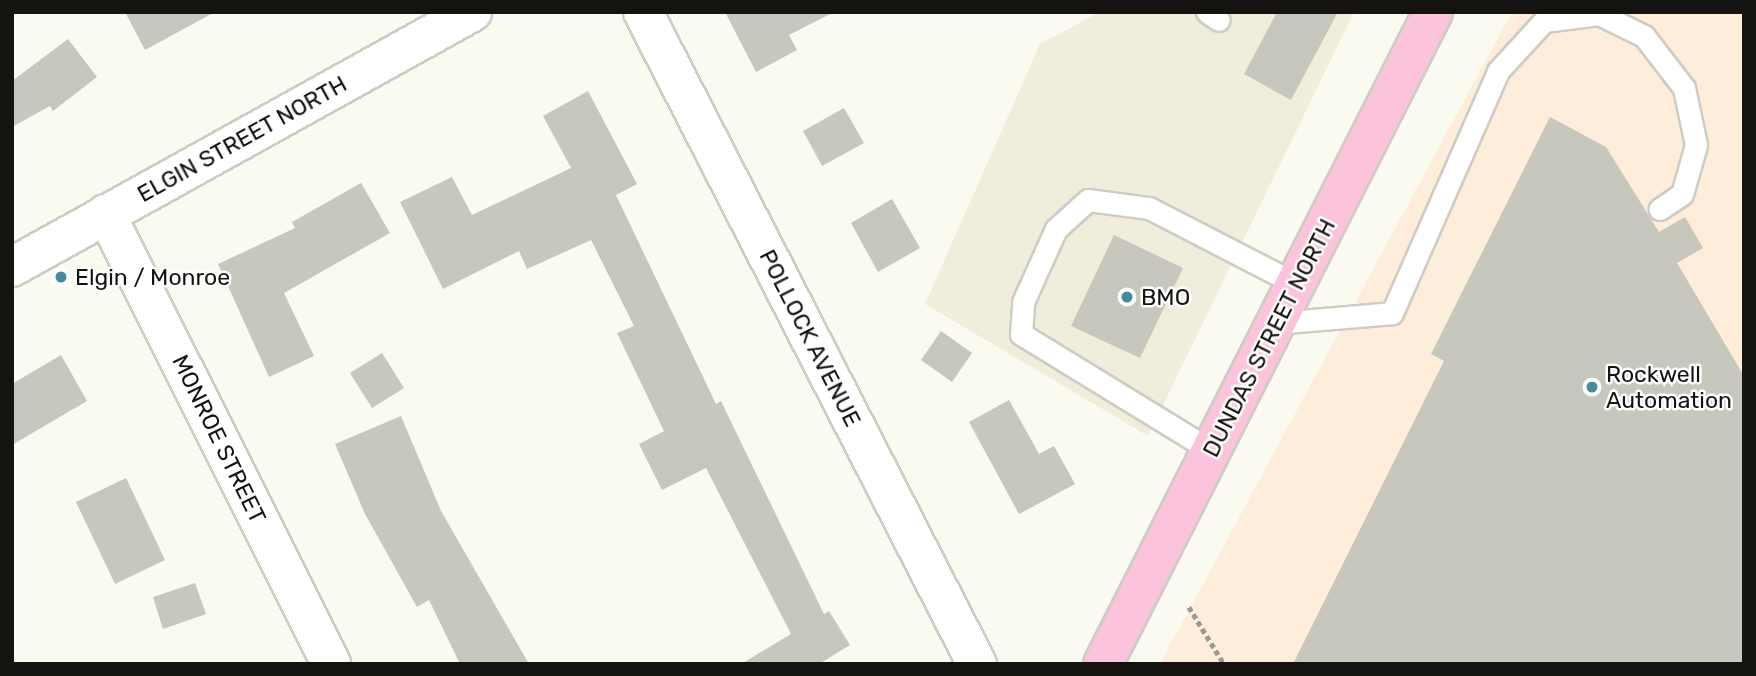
<!DOCTYPE html>
<style>
body{margin:0}
#map{position:relative;width:1756px;height:676px;overflow:hidden;background:#fbfaf0;font-family:Rubik,sans-serif}
div>[style]{position:absolute}
.built>*{inset:0;background:#f0eddc}
.industrial>*{inset:0;background:#fdedda}
.building>*{inset:0;background:#c8c7bd}
.path>*{height:4.5px;margin-top:-2.25px;transform-origin:0;background:repeating-linear-gradient(90deg,#9a9992 0 5px,transparent 0 8.5px)}
.roads{filter:drop-shadow(2px 0 #ceccc3) drop-shadow(-2px 0 #ceccc3) drop-shadow(0 2px #ceccc3) drop-shadow(0 -2px #ceccc3)}
.service>*{height:21px;margin:-10.5px;padding:0 10.5px;transform-origin:10.5px;border-radius:10.5px;background:#fff}
.minor>*{height:38px;margin:-19px;padding:0 19px;transform-origin:19px;border-radius:19px;background:#fff}
.tertiary>*{height:38px;margin:-19px;padding:0 19px;transform-origin:19px;border-radius:19px;background:#fff}
.primary>*{height:38px;margin:-19px;padding:0 19px;transform-origin:19px;border-radius:19px;background:#fbc4dc}
.dots>*{width:19px;height:19px;translate:-50% -50%;box-sizing:border-box;border:4px solid #fff;border-radius:50%}
span{translate:-50% -50%;white-space:nowrap;text-align:center;line-height:1.15;-webkit-text-stroke:5px #fff;paint-order:stroke}
.street-label{font-size:23px;color:#141310}
.poi-label{font-size:23px;color:#141310}
.left{translate:0 -50%;text-align:left}
.frame{position:absolute;inset:0;border:14px solid #141310;pointer-events:none}
</style>
<div id="map">
<div class="built">
<i style="clip-path:polygon(1100px 12px,1354px 12px,1148px 436px,925px 304px,1040px 44px)"></i>
</div>
<div class="industrial">
<i style="clip-path:polygon(1512px 12px,1744px 12px,1744px 664px,1160px 664px)"></i>
</div>
<div class="building">
<i style="clip-path:polygon(125px 12px,215px 12px,145px 50px)"></i>
<i style="clip-path:polygon(725px 12px,834px 12px,789px 35px,797px 50px,756px 72px)"></i>
<i style="clip-path:polygon(1277px 12px,1338px 12px,1291px 100px,1244px 74px)"></i>
<i style="clip-path:polygon(68px 39px,97px 77px,53px 111px,50px 106px,12px 127px,12px 81px)"></i>
<i style="clip-path:polygon(588px 91px,637px 184px,616px 195px,716px 404px,721px 401px,824px 614px,829px 611px,850px 645px,819px 664px,741px 664px,791px 634px,706px 468px,662px 490px,639px 444px,664px 431px,617px 333px,634px 326px,591px 240px,527px 269px,519px 251px,443px 289px,400px 202px,452px 177px,472px 215px,571px 168px,543px 116px)"></i>
<i style="clip-path:polygon(844px 108px,864px 143px,822px 166px,803px 131px)"></i>
<i style="clip-path:polygon(1550px 117px,1606px 147px,1659px 232px,1685px 217px,1703px 248px,1677px 263px,1744px 376px,1744px 664px,1293px 664px,1444px 361px,1431px 354px)"></i>
<i style="clip-path:polygon(361px 183px,390px 233px,284px 293px,314px 356px,269px 377px,218px 264px,295px 228px,292px 222px)"></i>
<i style="clip-path:polygon(892px 199px,920px 248px,878px 272px,851px 223px)"></i>
<i style="clip-path:polygon(1114px 235px,1183px 268px,1140px 358px,1071px 326px)"></i>
<i style="clip-path:polygon(941px 331px,972px 353px,952px 382px,921px 360px)"></i>
<i style="clip-path:polygon(382px 353px,404px 388px,372px 408px,350px 373px)"></i>
<i style="clip-path:polygon(61px 355px,87px 401px,12px 445px,12px 384px)"></i>
<i style="clip-path:polygon(1009px 400px,1039px 454px,1054px 446px,1075px 484px,1019px 514px,969px 422px)"></i>
<i style="clip-path:polygon(401px 416px,441px 511px,529px 664px,460px 664px,429px 600px,417px 607px,365px 514px,335px 444px)"></i>
<i style="clip-path:polygon(126px 478px,165px 560px,115px 584px,76px 502px)"></i>
<i style="clip-path:polygon(195px 583px,206px 614px,163px 629px,153px 597px)"></i>
</div>
<div class="path">
<i style="left:1189px;top:607px;width:67px;rotate:58.4deg"></i>
</div>
<div class="roads">
<div class="service">
<i style="left:1207px;top:12px;width:14px;rotate:34deg"></i>
<i style="left:1276px;top:323px;width:116px;rotate:-4.9deg"></i>
<i style="left:1392px;top:313px;width:264px;rotate:-66.3deg"></i>
<i style="left:1498px;top:71px;width:68px;rotate:-47.4deg"></i>
<i style="left:1544px;top:21px;width:55px;rotate:-7.3deg"></i>
<i style="left:1599px;top:14px;width:50px;rotate:26.1deg"></i>
<i style="left:1644px;top:36px;width:66px;rotate:52.4deg"></i>
<i style="left:1684px;top:88px;width:58px;rotate:78.1deg"></i>
<i style="left:1696px;top:145px;width:51px;rotate:105.9deg"></i>
<i style="left:1682px;top:194px;width:27px;rotate:146deg"></i>
<i style="left:1212px;top:451px;width:224px;rotate:-148.5deg"></i>
<i style="left:1021px;top:334px;width:32px;rotate:-86deg"></i>
<i style="left:1023px;top:302px;width:80px;rotate:-65.7deg"></i>
<i style="left:1056px;top:229px;width:43px;rotate:-42.2deg"></i>
<i style="left:1088px;top:200px;width:62px;rotate:7.5deg"></i>
<i style="left:1149px;top:208px;width:165px;rotate:27.3deg"></i>
</div>
<div class="minor">
<i style="left:643px;top:12px;width:733px;rotate:62.88deg"></i>
<i style="left:106px;top:214px;width:503px;rotate:63.43deg"></i>
</div>
<div class="tertiary">
<i style="left:12px;top:267px;width:526px;rotate:-29deg"></i>
</div>
<div class="primary">
<i style="left:1103px;top:664px;width:731px;rotate:-63.15deg"></i>
</div>
</div>
<div class="dots">
<i style="left:61px;top:277px;background:#468b98"></i>
<i style="left:1127px;top:297px;background:#468b98"></i>
<i style="left:1592px;top:387px;background:#468b98"></i>
</div>
<div class="street-label">
<span style="left:242px;top:139px;rotate:-29deg">ELGIN STREET NORTH</span>
<span style="left:810px;top:338px;rotate:63deg">POLLOCK AVENUE</span>
<span style="left:1269px;top:338px;rotate:-63deg">DUNDAS STREET NORTH</span>
<span style="left:219px;top:439px;rotate:64deg">MONROE STREET</span>
</div>
<div class="poi-label">
<span class="left" style="left:75px;top:277px">Elgin / Monroe</span>
<span class="left" style="left:1141px;top:297px">BMO</span>
<span class="left" style="left:1606px;top:387px">Rockwell<br>Automation</span>
</div>
<div class="frame"></div>
</div>
